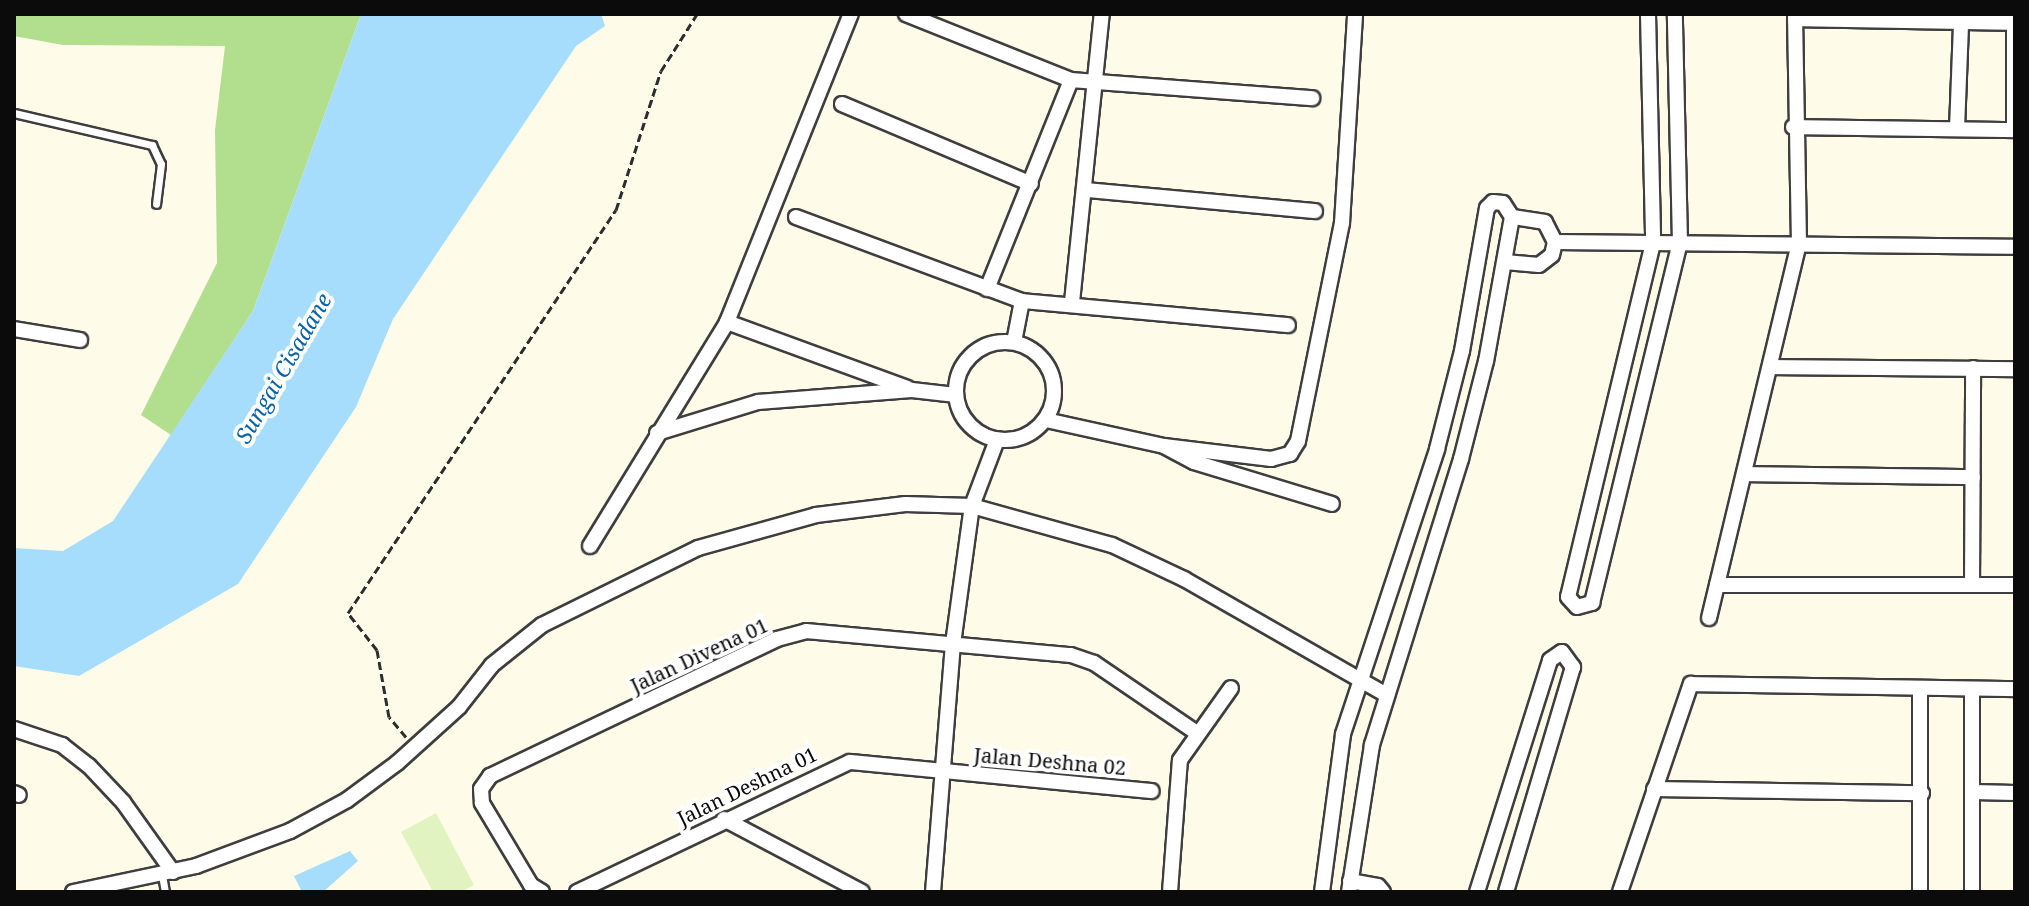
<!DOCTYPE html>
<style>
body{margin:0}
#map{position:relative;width:2029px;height:906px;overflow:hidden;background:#fffbe9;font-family:"Noto Serif",serif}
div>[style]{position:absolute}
.forest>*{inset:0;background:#b2df8d}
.pitch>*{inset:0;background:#e2f3c2}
.water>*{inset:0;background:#a7ddfc}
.path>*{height:3px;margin-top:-1.5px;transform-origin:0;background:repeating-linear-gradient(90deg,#2d2d2d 0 8px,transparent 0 12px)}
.roads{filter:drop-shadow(2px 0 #3e3e3e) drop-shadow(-2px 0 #3e3e3e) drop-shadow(0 2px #3e3e3e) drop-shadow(0 -2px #3e3e3e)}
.service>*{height:7px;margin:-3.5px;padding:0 3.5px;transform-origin:3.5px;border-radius:3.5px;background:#fff}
.minor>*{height:14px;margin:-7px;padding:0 7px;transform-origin:7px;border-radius:7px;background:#fff}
.minor>.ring{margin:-7px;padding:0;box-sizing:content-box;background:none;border:14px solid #fff;border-radius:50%}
span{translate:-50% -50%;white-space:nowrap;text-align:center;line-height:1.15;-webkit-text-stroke:8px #fff;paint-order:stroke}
.street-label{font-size:20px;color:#0b0b0b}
.water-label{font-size:22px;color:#0963a7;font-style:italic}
.frame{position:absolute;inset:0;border:16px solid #0b0b0b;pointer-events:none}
</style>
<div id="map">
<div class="forest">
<i style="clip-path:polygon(14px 14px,361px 14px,253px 311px,171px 435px,141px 415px,217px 263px,215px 130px,225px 46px,63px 45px,14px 36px)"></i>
</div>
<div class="pitch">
<i style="clip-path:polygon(436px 813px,474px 885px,461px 892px,433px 892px,401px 832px)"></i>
</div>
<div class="water">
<i style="clip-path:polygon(361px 14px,601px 14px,605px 26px,576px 46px,393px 319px,356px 407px,238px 584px,79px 676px,14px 666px,14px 548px,63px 551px,113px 521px,253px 311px)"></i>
<i style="clip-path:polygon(350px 851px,358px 861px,323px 892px,302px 892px,294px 876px)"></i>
</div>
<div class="path">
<i style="left:406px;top:737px;width:26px;rotate:-130deg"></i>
<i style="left:389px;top:717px;width:68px;rotate:-100.2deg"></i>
<i style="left:377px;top:650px;width:47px;rotate:-128.1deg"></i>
<i style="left:348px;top:613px;width:484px;rotate:-56.4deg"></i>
<i style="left:616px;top:210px;width:146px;rotate:-72.1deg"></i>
<i style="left:661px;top:71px;width:67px;rotate:-57.7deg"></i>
</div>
<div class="roads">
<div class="service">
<i style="left:14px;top:113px;width:142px;rotate:13.1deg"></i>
<i style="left:152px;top:145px;width:21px;rotate:65deg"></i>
<i style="left:161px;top:164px;width:40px;rotate:97.1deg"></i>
<i style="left:162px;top:875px;width:17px;rotate:80deg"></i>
</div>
<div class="minor">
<i style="left:906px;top:14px;width:178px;rotate:21.8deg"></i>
<i style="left:1648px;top:14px;width:229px;rotate:88.7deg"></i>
<i style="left:1653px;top:243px;width:364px;rotate:103.5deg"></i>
<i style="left:1568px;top:597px;width:13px;rotate:48deg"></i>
<i style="left:1577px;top:607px;width:16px;rotate:-15deg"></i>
<i style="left:1592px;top:603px;width:371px;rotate:-76.3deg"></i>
<i style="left:1680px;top:243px;width:229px;rotate:-91.3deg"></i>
<i style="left:1795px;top:19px;width:220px;rotate:1deg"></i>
<i style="left:842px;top:104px;width:205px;rotate:22.9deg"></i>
<i style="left:1793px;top:127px;width:222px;rotate:0.8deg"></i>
<i style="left:1957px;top:129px;width:106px;rotate:-87.8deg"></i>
<i style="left:2014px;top:130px;width:107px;rotate:-90deg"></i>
<i style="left:1087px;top:190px;width:229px;rotate:5.3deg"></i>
<i style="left:796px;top:217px;width:241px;rotate:20.4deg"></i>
<i style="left:1022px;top:301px;width:267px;rotate:5.2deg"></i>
<i style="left:1555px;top:242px;width:460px;rotate:0.6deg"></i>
<i style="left:1505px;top:262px;width:34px;rotate:5deg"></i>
<i style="left:1539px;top:265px;width:16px;rotate:-38deg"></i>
<i style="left:1552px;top:255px;width:13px;rotate:-77deg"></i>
<i style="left:1555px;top:242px;width:22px;rotate:-117deg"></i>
<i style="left:1545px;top:222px;width:33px;rotate:-171deg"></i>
<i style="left:987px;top:289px;width:225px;rotate:-68.1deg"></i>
<i style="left:1071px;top:80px;width:242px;rotate:4.3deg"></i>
<i style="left:1072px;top:302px;width:290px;rotate:-84.1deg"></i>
<i style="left:727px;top:322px;width:192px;rotate:20.1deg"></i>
<i style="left:14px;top:329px;width:67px;rotate:9.5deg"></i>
<i class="ring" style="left:956px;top:342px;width:84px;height:84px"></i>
<i style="left:1014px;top:342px;width:42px;rotate:-79deg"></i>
<i style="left:1770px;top:367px;width:245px;rotate:0.5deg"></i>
<i style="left:1046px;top:420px;width:121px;rotate:12.4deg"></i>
<i style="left:1164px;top:446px;width:34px;rotate:28deg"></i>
<i style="left:1194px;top:462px;width:144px;rotate:16.9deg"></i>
<i style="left:657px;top:433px;width:106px;rotate:-17.1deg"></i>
<i style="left:758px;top:402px;width:154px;rotate:-4.5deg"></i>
<i style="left:912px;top:390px;width:44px;rotate:6.5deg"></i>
<i style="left:1164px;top:446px;width:108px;rotate:6.9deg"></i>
<i style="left:1271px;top:459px;width:20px;rotate:-15deg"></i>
<i style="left:1290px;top:454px;width:15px;rotate:-58deg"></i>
<i style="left:1298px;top:441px;width:222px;rotate:-78.6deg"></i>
<i style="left:1342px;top:223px;width:209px;rotate:-86.4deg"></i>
<i style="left:1746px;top:474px;width:227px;rotate:0.8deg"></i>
<i style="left:590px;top:546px;width:263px;rotate:-58.5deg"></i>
<i style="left:727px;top:322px;width:332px;rotate:-68.1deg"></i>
<i style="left:1717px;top:585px;width:298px"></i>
<i style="left:1972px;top:585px;width:217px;rotate:-89.7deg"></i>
<i style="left:1709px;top:618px;width:385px;rotate:-76.5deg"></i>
<i style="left:1799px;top:244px;width:230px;rotate:-91deg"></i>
<i style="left:1920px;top:690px;width:202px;rotate:90deg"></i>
<i style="left:14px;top:729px;width:51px;rotate:18.4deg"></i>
<i style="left:62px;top:745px;width:34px;rotate:38deg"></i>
<i style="left:89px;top:766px;width:50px;rotate:46.6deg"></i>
<i style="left:123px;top:802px;width:86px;rotate:54.5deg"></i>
<i style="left:1654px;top:789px;width:268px;rotate:0.9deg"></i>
<i style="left:1974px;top:792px;width:41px;rotate:1.4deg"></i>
<i style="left:14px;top:793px;width:5px;rotate:22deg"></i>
<i style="left:724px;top:819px;width:156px;rotate:27.9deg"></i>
<i style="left:1350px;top:881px;width:28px;rotate:10deg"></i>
<i style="left:1378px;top:886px;width:8px;rotate:50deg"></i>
<i style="left:73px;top:892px;width:126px;rotate:-11.9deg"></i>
<i style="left:196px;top:866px;width:100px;rotate:-20.4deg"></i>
<i style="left:290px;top:831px;width:65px;rotate:-28.5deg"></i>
<i style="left:347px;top:800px;width:62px;rotate:-36.5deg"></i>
<i style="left:397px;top:763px;width:84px;rotate:-42.1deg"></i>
<i style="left:459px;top:707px;width:53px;rotate:-51.8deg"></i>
<i style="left:492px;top:665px;width:64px;rotate:-38.7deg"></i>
<i style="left:542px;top:625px;width:174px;rotate:-26.3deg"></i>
<i style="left:698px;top:548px;width:123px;rotate:-15.6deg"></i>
<i style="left:816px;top:515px;width:90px;rotate:-7deg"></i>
<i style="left:905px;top:504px;width:67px;rotate:1.7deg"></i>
<i style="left:972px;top:506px;width:145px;rotate:15.6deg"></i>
<i style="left:1112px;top:545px;width:80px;rotate:25.3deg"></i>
<i style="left:1184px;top:579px;width:232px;rotate:29.8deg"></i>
<i style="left:542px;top:892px;width:13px;rotate:-148deg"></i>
<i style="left:531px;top:885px;width:96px;rotate:-120.9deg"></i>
<i style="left:482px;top:803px;width:14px;rotate:-94deg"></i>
<i style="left:481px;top:789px;width:16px;rotate:-55deg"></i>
<i style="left:490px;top:776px;width:318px;rotate:-25.5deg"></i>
<i style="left:777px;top:639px;width:30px;rotate:-15deg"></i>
<i style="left:806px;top:631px;width:266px;rotate:5.2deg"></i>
<i style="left:1071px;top:655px;width:24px;rotate:19deg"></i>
<i style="left:1094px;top:663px;width:125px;rotate:34.2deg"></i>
<i style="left:577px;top:892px;width:302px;rotate:-25.5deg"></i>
<i style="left:850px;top:762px;width:303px;rotate:5.5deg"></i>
<i style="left:933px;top:892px;width:249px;rotate:-85.4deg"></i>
<i style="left:953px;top:644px;width:139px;rotate:-82.2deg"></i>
<i style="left:972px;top:506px;width:71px;rotate:-69.3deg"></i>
<i style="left:1170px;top:892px;width:132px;rotate:-85.7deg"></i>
<i style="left:1180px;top:760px;width:88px;rotate:-54.7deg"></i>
<i style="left:1322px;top:892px;width:159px;rotate:-82.4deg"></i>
<i style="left:1343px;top:734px;width:300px;rotate:-71.7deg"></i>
<i style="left:1437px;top:449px;width:101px;rotate:-75.7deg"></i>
<i style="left:1462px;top:351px;width:145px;rotate:-80.1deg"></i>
<i style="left:1487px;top:208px;width:8px;rotate:-45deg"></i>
<i style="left:1493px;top:202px;width:10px;rotate:6deg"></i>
<i style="left:1503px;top:203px;width:17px;rotate:57deg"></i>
<i style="left:1512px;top:217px;width:146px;rotate:100.2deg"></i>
<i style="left:1486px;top:361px;width:101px;rotate:104.3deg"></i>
<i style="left:1461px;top:459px;width:300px;rotate:107.3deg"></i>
<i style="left:1372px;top:745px;width:149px;rotate:98.9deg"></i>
<i style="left:1477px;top:892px;width:243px;rotate:-72.5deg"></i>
<i style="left:1550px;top:660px;width:14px;rotate:-34deg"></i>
<i style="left:1562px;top:652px;width:19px;rotate:54deg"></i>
<i style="left:1573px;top:667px;width:235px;rotate:106.6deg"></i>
<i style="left:1620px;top:892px;width:220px;rotate:-71.2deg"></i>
<i style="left:1691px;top:684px;width:324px;rotate:0.9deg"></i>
<i style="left:1972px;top:892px;width:203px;rotate:-90deg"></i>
</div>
</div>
<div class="street-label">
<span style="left:699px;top:655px;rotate:-25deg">Jalan Divena 01</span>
<span style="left:1050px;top:761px;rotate:5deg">Jalan Deshna 02</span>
<span style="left:747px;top:786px;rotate:-26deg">Jalan Deshna 01</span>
</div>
<div class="water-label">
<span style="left:283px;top:368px;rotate:-60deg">Sungai Cisadane</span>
</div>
<div class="frame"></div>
</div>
